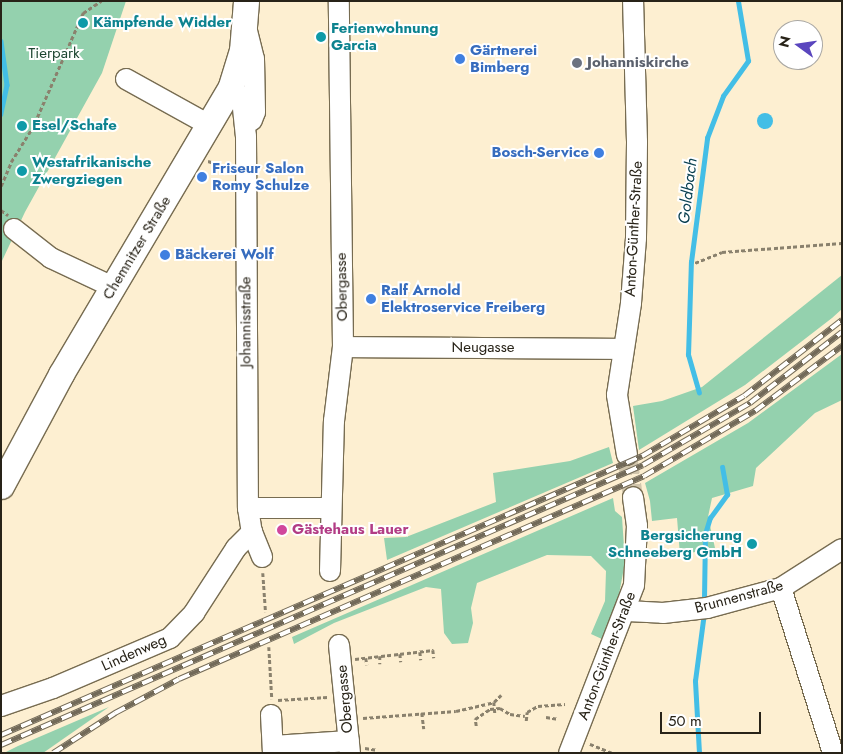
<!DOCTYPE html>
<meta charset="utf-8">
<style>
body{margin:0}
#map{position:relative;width:843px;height:754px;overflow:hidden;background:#fdefd1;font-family:Jost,sans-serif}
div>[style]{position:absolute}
.green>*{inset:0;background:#94d1ae}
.water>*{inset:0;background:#43bee6}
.round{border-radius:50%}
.stream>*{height:4.5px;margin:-2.25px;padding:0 2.25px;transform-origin:2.25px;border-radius:2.25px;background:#43bee6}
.minor-tunnel>*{height:20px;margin-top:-10px;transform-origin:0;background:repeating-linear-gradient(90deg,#d2c6ac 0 20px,transparent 0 30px)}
.path>*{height:2.5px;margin-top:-1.25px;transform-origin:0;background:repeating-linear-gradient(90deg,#8a816d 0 4px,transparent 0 6.5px)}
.roads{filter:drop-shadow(1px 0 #776c51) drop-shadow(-1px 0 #776c51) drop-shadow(0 1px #776c51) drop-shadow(0 -1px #776c51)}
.minor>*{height:20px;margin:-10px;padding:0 10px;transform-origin:10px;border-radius:10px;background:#fff}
.major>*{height:25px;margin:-12.5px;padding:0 12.5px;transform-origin:12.5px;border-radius:12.5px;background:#fff}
.rail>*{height:5.5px;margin-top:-2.75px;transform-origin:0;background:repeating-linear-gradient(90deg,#fff 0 11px,#726a59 0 22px);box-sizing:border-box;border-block:1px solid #726a59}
.dots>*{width:14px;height:14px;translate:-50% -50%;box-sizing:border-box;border:2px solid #fff;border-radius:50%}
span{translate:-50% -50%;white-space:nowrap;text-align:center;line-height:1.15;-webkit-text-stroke:4px #fff;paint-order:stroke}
.culture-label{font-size:15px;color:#0d838f;font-weight:700}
.left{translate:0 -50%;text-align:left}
.right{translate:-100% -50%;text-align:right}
.shop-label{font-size:15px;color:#366cbe;font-weight:700}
.park-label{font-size:15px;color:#1d4631}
.worship-label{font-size:15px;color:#5b616d;font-weight:700}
.street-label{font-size:15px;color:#282318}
.hotel-label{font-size:15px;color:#b23c85;font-weight:700}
.water-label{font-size:16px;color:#0b4151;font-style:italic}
.frame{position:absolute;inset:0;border:2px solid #282318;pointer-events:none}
.north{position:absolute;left:773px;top:20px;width:50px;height:50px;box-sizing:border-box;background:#fff;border:1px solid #a9a7a3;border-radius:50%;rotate:284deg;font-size:14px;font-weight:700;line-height:20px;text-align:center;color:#282318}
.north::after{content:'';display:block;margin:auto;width:18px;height:22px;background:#5a46be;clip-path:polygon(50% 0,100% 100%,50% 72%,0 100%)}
.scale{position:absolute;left:660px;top:712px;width:101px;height:22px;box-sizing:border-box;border:2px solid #282318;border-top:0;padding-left:6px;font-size:15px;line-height:18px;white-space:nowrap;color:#282318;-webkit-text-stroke:4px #fff;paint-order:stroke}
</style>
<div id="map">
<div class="green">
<i style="clip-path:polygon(1px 1px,126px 1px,102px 73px,25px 212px,1px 263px)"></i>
<i style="clip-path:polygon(842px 275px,842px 309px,832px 318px,745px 385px,639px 450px,633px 406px,662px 401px,702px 387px)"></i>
<i style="clip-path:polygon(842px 354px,842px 400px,815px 413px,756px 468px,753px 486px,712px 498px,708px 517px,715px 548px,680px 555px,677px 518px,652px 521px,650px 501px,645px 483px,748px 423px)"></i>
<i style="clip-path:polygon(609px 447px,613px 463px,387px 560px,384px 538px,406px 537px,496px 502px,493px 473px,570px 461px)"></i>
<i style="clip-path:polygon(613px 498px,615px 511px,622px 517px,625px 562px,616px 611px,604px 640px,591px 634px,605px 601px,606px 571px,591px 556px,547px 555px,477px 583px,471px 608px,473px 623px,468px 643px,452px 644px,444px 633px,441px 589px,426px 587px,334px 623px,294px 644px,292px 637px)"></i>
<i style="clip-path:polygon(109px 707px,43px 753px,4px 753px,18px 746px)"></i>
</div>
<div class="water">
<i class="round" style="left:757px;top:113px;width:16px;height:16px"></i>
</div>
<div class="stream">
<i style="left:1px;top:41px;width:44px;rotate:82.2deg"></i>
<i style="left:7px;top:85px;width:30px;rotate:102deg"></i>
<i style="left:699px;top:393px;width:40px;rotate:-106deg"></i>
<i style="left:688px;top:355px;width:93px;rotate:-88.2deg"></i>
<i style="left:691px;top:262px;width:125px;rotate:-82.6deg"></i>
<i style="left:707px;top:138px;width:45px;rotate:-69.1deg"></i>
<i style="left:723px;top:96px;width:43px;rotate:-54.5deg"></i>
<i style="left:748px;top:61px;width:61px;rotate:-99.5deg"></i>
<i style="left:704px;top:598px;width:64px;rotate:-89.1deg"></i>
<i style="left:705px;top:534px;width:17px;rotate:-73deg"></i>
<i style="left:710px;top:518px;width:29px;rotate:-54deg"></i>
<i style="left:727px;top:495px;width:28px;rotate:-100deg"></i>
<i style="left:699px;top:753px;width:72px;rotate:-93.2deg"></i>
<i style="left:695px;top:681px;width:62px;rotate:-82.5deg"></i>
</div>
<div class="minor-tunnel">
<i style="left:627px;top:455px;width:42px;rotate:81.9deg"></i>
</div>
<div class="path">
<i style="left:208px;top:161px;width:24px;rotate:17deg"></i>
<i style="left:1px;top:186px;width:26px;rotate:-67deg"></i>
<i style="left:11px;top:162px;width:39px;rotate:-58deg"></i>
<i style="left:32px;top:129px;width:127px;rotate:-66.3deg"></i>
<i style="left:83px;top:13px;width:22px;rotate:-34deg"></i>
<i style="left:1px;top:210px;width:9px;rotate:36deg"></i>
<i style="left:695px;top:263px;width:29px;rotate:-22deg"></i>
<i style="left:722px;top:252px;width:120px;rotate:-4.3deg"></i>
<i style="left:263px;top:573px;width:39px;rotate:86deg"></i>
<i style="left:269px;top:647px;width:52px;rotate:86.7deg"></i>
<i style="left:420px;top:652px;width:8px;rotate:83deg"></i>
<i style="left:400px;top:654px;width:8px;rotate:83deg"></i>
<i style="left:380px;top:656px;width:8px;rotate:90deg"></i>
<i style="left:366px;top:658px;width:7px;rotate:82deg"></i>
<i style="left:355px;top:659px;width:79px;rotate:-6.6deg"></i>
<i style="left:433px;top:650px;width:8px;rotate:83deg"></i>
<i style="left:278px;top:700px;width:50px;rotate:-3.4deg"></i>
<i style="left:494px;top:702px;width:11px;rotate:85deg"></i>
<i style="left:422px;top:713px;width:16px;rotate:83deg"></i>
<i style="left:546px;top:717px;width:13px;rotate:9deg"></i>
<i style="left:363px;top:718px;width:93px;rotate:-4.3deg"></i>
<i style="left:456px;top:711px;width:39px;rotate:-13deg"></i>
<i style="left:494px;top:702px;width:10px;rotate:-45deg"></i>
<i style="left:526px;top:721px;width:9px;rotate:-84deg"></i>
<i style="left:527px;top:712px;width:13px;rotate:-29deg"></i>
<i style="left:538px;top:706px;width:27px;rotate:-4deg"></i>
<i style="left:476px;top:726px;width:7px;rotate:-98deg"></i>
<i style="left:475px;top:719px;width:18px;rotate:-34deg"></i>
<i style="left:490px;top:709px;width:10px;rotate:-6deg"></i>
<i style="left:500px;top:708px;width:12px;rotate:31deg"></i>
<i style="left:510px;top:714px;width:15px;rotate:8deg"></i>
<i style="left:590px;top:744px;width:24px;rotate:22deg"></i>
<i style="left:365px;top:748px;width:13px;rotate:9deg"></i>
<i style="left:640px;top:753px;width:31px"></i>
</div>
<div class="roads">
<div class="minor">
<i style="left:247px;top:31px;width:29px;rotate:76deg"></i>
<i style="left:254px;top:59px;width:53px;rotate:88.9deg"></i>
<i style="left:255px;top:112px;width:9px;rotate:111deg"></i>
<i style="left:126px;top:79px;width:95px;rotate:29deg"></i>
<i style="left:231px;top:86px;width:17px;rotate:50deg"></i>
<i style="left:242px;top:99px;width:37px;rotate:84deg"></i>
<i style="left:246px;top:136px;width:372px;rotate:89.7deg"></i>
<i style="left:248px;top:508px;width:24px;rotate:81deg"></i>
<i style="left:252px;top:532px;width:27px;rotate:68deg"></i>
<i style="left:14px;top:229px;width:47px;rotate:38.1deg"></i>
<i style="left:51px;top:258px;width:68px;rotate:25.1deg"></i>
<i style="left:343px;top:347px;width:280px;rotate:0.4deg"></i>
<i style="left:627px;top:455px;width:61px;rotate:-99.5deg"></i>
<i style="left:617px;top:395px;width:93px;rotate:-81.3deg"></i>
<i style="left:631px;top:303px;width:65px;rotate:-85.6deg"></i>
<i style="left:636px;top:238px;width:96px;rotate:-89.4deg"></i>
<i style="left:637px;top:142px;width:141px;rotate:-91.6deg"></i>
<i style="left:248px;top:508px;width:81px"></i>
<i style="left:330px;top:571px;width:150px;rotate:-88.5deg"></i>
<i style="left:334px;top:421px;width:75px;rotate:-83.1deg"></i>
<i style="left:343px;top:347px;width:346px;rotate:-90.7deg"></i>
<i style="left:781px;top:588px;width:173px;rotate:72.5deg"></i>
<i style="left:627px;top:611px;width:36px;rotate:3deg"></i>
<i style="left:663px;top:613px;width:44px;rotate:-6.5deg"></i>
<i style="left:707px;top:608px;width:77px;rotate:-15.1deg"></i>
<i style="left:781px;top:588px;width:72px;rotate:-32.6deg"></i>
<i style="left:339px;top:645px;width:109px;rotate:84.2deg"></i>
<i style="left:1px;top:706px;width:55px;rotate:-19.1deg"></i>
<i style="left:53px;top:688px;width:127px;rotate:-23.1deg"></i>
<i style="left:170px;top:638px;width:35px;rotate:-46deg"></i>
<i style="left:194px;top:613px;width:77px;rotate:-57.1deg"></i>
<i style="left:236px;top:548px;width:23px;rotate:-45deg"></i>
<i style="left:271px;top:715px;width:38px;rotate:87deg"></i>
<i style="left:273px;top:746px;width:76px;rotate:-3.8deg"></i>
<i style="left:569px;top:753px;width:180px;rotate:-68.8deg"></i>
<i style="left:634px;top:585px;width:59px;rotate:-87.1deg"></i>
<i style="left:637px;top:526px;width:29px;rotate:-98deg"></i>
</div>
<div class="major">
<i style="left:1px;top:486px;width:127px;rotate:-61.8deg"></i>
<i style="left:61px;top:374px;width:334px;rotate:-59.4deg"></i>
<i style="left:231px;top:86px;width:37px;rotate:-73deg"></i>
<i style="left:242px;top:51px;width:50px;rotate:-85.4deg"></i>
</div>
</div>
<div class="rail">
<i style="left:1px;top:735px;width:699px;rotate:-23.52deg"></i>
<i style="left:642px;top:456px;width:118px;rotate:-30.5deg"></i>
<i style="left:744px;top:396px;width:124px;rotate:-37.8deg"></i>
<i style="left:1px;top:745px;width:700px;rotate:-23.56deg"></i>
<i style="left:643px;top:465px;width:124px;rotate:-30.1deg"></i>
<i style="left:750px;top:403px;width:116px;rotate:-37.7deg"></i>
<i style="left:53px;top:753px;width:74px;rotate:-32.8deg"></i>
<i style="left:115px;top:713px;width:72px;rotate:-28deg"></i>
<i style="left:179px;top:679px;width:507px;rotate:-23.58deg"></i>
<i style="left:644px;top:476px;width:129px;rotate:-30.4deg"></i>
<i style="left:755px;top:411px;width:109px;rotate:-36.8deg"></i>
</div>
<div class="dots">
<i style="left:83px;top:23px;background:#0f9aa8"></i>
<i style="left:321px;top:37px;background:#0f9aa8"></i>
<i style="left:460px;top:59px;background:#3f7fe0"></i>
<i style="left:577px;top:63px;background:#6b7280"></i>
<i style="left:22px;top:126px;background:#0f9aa8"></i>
<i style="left:599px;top:153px;background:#3f7fe0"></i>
<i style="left:22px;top:171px;background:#0f9aa8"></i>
<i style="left:202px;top:177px;background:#3f7fe0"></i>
<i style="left:165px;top:255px;background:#3f7fe0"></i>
<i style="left:371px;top:299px;background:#3f7fe0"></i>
<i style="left:282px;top:530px;background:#d1479c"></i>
<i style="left:752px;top:544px;background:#0f9aa8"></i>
</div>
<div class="culture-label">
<span class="left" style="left:93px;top:23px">Kämpfende Widder</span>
<span class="left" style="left:331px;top:37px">Ferienwohnung<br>Garcia</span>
<span class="left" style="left:32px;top:126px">Esel/Schafe</span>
<span class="left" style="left:32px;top:171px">Westafrikanische<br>Zwergziegen</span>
<span class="right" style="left:742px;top:544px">Bergsicherung<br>Schneeberg GmbH</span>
</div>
<div class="shop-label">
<span class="left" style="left:470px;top:59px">Gärtnerei<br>Bimberg</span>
<span class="right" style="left:589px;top:153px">Bosch-Service</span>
<span class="left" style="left:212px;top:177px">Friseur Salon<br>Romy Schulze</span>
<span class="left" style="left:175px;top:255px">Bäckerei Wolf</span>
<span class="left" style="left:381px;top:299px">Ralf Arnold<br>Elektroservice Freiberg</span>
</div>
<div class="park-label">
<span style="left:54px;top:54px">Tierpark</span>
</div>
<div class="worship-label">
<span class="left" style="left:587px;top:63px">Johanniskirche</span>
</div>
<div class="street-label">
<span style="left:634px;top:229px;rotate:-87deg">Anton-Günther-Straße</span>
<span style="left:137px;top:248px;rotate:-59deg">Chemnitzer Straße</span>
<span style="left:342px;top:287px;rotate:-91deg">Obergasse</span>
<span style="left:246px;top:322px;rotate:-90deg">Johannisstraße</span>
<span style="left:483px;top:348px">Neugasse</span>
<span style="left:739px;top:597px;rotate:-15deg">Brunnenstraße</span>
<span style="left:134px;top:653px;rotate:-24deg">Lindenweg</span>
<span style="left:607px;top:656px;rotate:-69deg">Anton-Günther-Straße</span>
<span style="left:345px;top:699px;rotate:-95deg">Obergasse</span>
</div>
<div class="hotel-label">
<span class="left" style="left:292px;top:530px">Gästehaus Lauer</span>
</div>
<div class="water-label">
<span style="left:688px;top:191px;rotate:-83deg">Goldbach</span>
</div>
<div class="frame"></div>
<div class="north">N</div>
<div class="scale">50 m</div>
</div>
